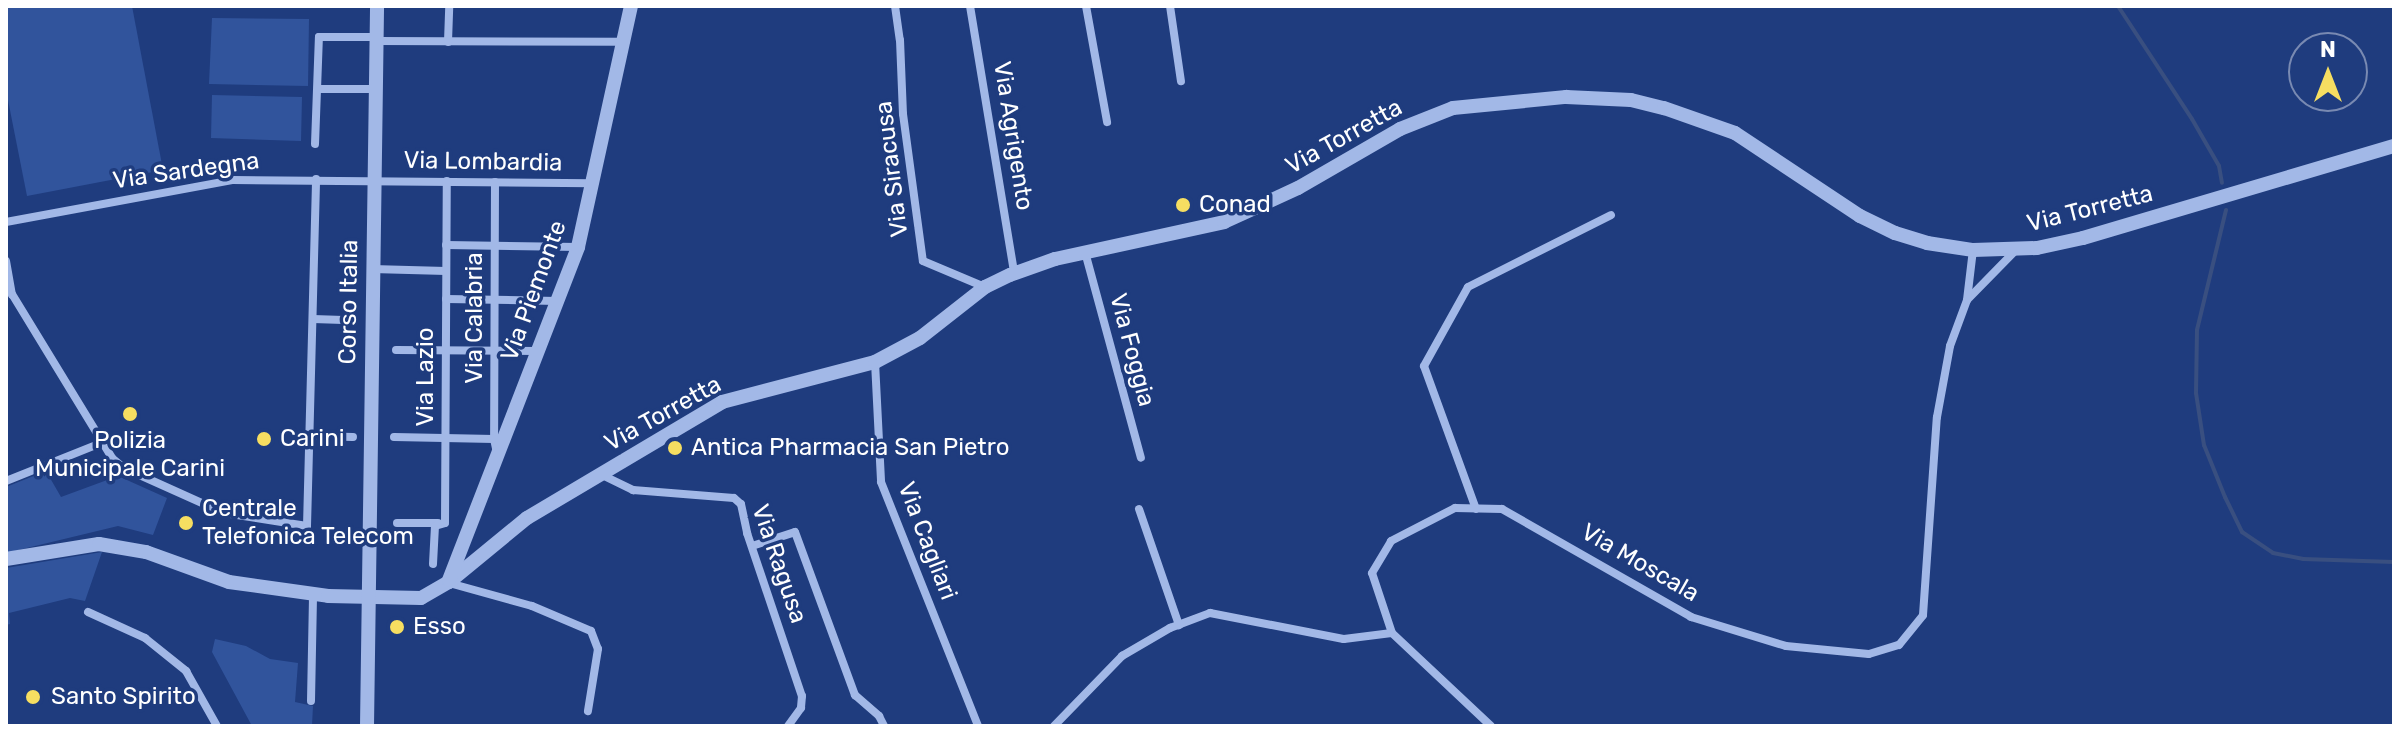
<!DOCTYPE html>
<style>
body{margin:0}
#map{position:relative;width:2400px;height:732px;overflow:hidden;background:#1f3c7e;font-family:Rubik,sans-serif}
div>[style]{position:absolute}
.green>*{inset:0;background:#31549c}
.stream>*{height:4px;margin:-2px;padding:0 2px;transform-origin:2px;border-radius:2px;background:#394f80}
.minor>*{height:8px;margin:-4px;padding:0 4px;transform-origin:4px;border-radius:4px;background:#a2b8e7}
.tertiary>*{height:14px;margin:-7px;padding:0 7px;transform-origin:7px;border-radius:7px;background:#a2b8e7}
.dots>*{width:22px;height:22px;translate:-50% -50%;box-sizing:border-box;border:4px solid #1f3c7e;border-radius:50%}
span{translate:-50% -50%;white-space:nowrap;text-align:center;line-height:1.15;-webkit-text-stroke:7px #1f3c7e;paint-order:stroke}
.street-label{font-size:24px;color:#fff}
.poi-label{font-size:24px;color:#fff}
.left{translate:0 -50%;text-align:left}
.frame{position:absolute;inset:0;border:8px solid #fff;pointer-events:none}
.north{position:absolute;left:2288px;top:32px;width:80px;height:80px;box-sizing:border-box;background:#1f3c7e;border:2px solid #798ab2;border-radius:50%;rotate:0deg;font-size:22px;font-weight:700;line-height:32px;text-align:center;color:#fff}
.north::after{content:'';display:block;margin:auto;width:28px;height:36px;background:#f6de61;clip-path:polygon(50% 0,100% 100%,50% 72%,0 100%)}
</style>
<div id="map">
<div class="green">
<i style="clip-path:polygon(6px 6px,132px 6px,163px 170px,27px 196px,6px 90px)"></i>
<i style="clip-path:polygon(212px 18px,309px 19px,308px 86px,209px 84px)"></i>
<i style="clip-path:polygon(212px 95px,302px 97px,301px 141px,211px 138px)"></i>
<i style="clip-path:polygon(46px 471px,61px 497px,118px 476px,167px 498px,153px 535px,118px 526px,6px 553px,6px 487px)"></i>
<i style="clip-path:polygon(102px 552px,85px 601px,70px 598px,9px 613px,10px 624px,6px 625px,6px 568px)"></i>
<i style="clip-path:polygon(215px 639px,246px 646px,270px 659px,298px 663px,295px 702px,313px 706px,312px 726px,252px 726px,212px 652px)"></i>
</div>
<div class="stream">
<i style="left:2118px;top:6px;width:135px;rotate:56.8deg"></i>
<i style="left:2192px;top:119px;width:54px;rotate:60.1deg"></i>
<i style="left:2219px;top:166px;width:17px;rotate:80deg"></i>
<i style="left:2226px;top:210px;width:123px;rotate:103.6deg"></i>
<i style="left:2197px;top:330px;width:63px;rotate:90.9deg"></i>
<i style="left:2196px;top:393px;width:53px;rotate:81.3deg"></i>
<i style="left:2204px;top:445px;width:56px;rotate:68deg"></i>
<i style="left:2225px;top:497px;width:39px;rotate:64deg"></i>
<i style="left:2242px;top:532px;width:37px;rotate:34deg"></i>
<i style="left:2273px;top:553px;width:31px;rotate:11deg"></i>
<i style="left:2303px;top:559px;width:91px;rotate:1.9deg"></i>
</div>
<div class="minor">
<i style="left:895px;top:6px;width:34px;rotate:82deg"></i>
<i style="left:900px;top:40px;width:74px;rotate:87.7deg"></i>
<i style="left:903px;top:114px;width:148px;rotate:82.3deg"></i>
<i style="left:923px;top:261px;width:67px;rotate:22.8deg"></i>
<i style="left:970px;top:6px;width:271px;rotate:80.6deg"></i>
<i style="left:1086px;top:6px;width:118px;rotate:79.7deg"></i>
<i style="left:1170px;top:6px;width:76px;rotate:81.7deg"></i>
<i style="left:377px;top:41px;width:246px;rotate:0.2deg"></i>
<i style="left:448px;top:42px;width:36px;rotate:-88deg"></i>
<i style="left:318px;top:89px;width:58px"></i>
<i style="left:315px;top:144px;width:107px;rotate:-87.9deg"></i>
<i style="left:319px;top:37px;width:58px"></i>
<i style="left:495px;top:182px;width:257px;rotate:90.2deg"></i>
<i style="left:494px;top:439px;width:14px;rotate:78deg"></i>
<i style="left:6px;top:222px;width:230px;rotate:-10.5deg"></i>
<i style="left:232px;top:180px;width:360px;rotate:0.5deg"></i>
<i style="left:446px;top:245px;width:132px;rotate:0.9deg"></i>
<i style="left:1085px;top:252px;width:213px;rotate:74.8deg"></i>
<i style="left:6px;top:261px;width:34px;rotate:80deg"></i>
<i style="left:12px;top:294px;width:192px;rotate:58.6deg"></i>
<i style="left:112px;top:458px;width:16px;rotate:40deg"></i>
<i style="left:124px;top:468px;width:110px;rotate:24.2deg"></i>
<i style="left:224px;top:513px;width:84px;rotate:8.9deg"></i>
<i style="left:307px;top:526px;width:347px;rotate:-88.5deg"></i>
<i style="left:372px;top:269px;width:74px;rotate:1.5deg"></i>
<i style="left:446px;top:299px;width:111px;rotate:1deg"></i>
<i style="left:1968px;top:299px;width:70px;rotate:-45.6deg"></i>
<i style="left:313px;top:319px;width:38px;rotate:2deg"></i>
<i style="left:396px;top:350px;width:140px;rotate:0.4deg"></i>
<i style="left:875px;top:362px;width:120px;rotate:87.1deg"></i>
<i style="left:881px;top:482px;width:263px;rotate:68.3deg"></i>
<i style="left:309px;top:436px;width:44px;rotate:1.3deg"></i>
<i style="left:394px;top:437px;width:100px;rotate:1.1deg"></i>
<i style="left:600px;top:474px;width:37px;rotate:26deg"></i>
<i style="left:633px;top:490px;width:101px;rotate:4.5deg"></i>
<i style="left:734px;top:498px;width:9px;rotate:41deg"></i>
<i style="left:741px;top:504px;width:30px;rotate:78deg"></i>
<i style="left:747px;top:533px;width:172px;rotate:71.4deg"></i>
<i style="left:802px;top:696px;width:12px;rotate:95deg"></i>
<i style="left:801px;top:708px;width:22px;rotate:126deg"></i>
<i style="left:6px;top:481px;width:102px;rotate:-21.8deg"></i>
<i style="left:1139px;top:509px;width:123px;rotate:71deg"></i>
<i style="left:1476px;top:509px;width:152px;rotate:-110deg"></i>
<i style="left:1424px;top:366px;width:90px;rotate:-60.9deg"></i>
<i style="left:1468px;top:287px;width:160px;rotate:-26.7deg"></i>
<i style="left:397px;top:523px;width:41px"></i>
<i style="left:752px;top:546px;width:45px;rotate:-18deg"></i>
<i style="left:795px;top:532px;width:174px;rotate:69.8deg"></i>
<i style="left:855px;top:695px;width:32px;rotate:41deg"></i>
<i style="left:879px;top:716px;width:11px;rotate:63deg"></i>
<i style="left:433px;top:564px;width:38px;rotate:-87deg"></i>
<i style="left:435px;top:526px;width:10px;rotate:-17deg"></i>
<i style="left:445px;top:523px;width:342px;rotate:-89.7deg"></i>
<i style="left:449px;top:583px;width:86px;rotate:15.5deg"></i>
<i style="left:532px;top:606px;width:64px;rotate:23deg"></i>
<i style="left:591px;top:631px;width:19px;rotate:69deg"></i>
<i style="left:598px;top:649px;width:63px;rotate:99.2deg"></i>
<i style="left:88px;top:612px;width:63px;rotate:24.5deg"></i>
<i style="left:145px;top:638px;width:53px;rotate:38.8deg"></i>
<i style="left:186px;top:671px;width:63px;rotate:60.6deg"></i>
<i style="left:311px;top:701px;width:107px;rotate:-88.9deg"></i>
<i style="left:1054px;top:726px;width:98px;rotate:-45.8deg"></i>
<i style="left:1122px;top:656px;width:56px;rotate:-30.3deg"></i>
<i style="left:1170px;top:628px;width:43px;rotate:-20.6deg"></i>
<i style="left:1210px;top:613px;width:136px;rotate:11deg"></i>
<i style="left:1344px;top:639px;width:48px;rotate:-7.1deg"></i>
<i style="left:1491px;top:726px;width:136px;rotate:-136.8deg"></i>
<i style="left:1392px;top:633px;width:63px;rotate:-108.4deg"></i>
<i style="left:1372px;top:573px;width:37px;rotate:-59deg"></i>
<i style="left:1391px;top:541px;width:72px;rotate:-27.3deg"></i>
<i style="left:1455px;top:508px;width:47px;rotate:1.2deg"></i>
<i style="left:1502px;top:509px;width:218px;rotate:29.7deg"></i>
<i style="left:1691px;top:617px;width:99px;rotate:17deg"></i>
<i style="left:1786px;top:646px;width:83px;rotate:5.5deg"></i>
<i style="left:1869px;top:654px;width:31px;rotate:-17deg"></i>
<i style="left:1899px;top:645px;width:38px;rotate:-51deg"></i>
<i style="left:1923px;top:615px;width:198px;rotate:-86deg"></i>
<i style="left:1937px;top:417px;width:72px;rotate:-79.6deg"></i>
<i style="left:1950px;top:346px;width:49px;rotate:-69.7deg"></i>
<i style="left:1967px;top:300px;width:50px;rotate:-83.2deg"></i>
</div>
<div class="tertiary">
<i style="left:6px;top:559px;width:94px;rotate:-9.2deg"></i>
<i style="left:99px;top:544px;width:48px;rotate:9.7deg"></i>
<i style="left:146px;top:552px;width:88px;rotate:19.9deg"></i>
<i style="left:229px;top:582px;width:100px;rotate:8deg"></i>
<i style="left:328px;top:596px;width:93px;rotate:1.2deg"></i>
<i style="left:421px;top:598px;width:32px;rotate:-30deg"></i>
<i style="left:449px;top:582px;width:101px;rotate:-39.4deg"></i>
<i style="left:527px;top:518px;width:227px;rotate:-30.7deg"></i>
<i style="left:722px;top:402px;width:158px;rotate:-14.7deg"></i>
<i style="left:875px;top:362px;width:51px;rotate:-28.1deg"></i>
<i style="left:920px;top:338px;width:83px;rotate:-38.1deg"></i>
<i style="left:985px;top:287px;width:28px;rotate:-26deg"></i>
<i style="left:1010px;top:275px;width:48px;rotate:-19.6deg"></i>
<i style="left:1055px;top:259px;width:173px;rotate:-12.3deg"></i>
<i style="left:1224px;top:222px;width:81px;rotate:-24.7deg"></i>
<i style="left:1298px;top:188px;width:118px;rotate:-30deg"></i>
<i style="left:1400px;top:129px;width:57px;rotate:-21.6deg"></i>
<i style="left:1453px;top:108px;width:114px;rotate:-5.6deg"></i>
<i style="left:1566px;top:97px;width:65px;rotate:2.6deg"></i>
<i style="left:1631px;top:100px;width:34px;rotate:14deg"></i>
<i style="left:1664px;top:108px;width:75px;rotate:19.4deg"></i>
<i style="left:1735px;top:133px;width:150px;rotate:33.6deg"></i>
<i style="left:1860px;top:216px;width:39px;rotate:26deg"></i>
<i style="left:1895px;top:233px;width:34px;rotate:17deg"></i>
<i style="left:1927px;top:243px;width:47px;rotate:8.7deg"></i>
<i style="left:1973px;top:250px;width:64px;rotate:-1.8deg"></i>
<i style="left:2037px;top:248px;width:47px;rotate:-12.3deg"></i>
<i style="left:2083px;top:238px;width:324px;rotate:-16.5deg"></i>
<i style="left:449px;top:580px;width:357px;rotate:-68.8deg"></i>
<i style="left:578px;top:247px;width:247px;rotate:-77.6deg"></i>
<i style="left:367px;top:726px;width:720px;rotate:-89.2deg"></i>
</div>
<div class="dots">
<i style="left:1183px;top:205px;background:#f6de61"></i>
<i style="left:130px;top:414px;background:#f6de61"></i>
<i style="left:264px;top:439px;background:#f6de61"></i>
<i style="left:675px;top:448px;background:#f6de61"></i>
<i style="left:186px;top:523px;background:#f6de61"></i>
<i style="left:397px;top:627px;background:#f6de61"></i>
<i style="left:33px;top:697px;background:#f6de61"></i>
</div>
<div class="street-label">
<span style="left:1013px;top:136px;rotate:81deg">Via Agrigento</span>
<span style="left:1344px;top:137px;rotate:-29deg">Via Torretta</span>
<span style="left:483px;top:162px;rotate:1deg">Via Lombardia</span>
<span style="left:892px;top:169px;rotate:-97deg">Via Siracusa</span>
<span style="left:186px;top:171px;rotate:-8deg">Via Sardegna</span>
<span style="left:2090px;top:209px;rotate:-14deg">Via Torretta</span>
<span style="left:534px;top:291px;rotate:-70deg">Via Piemonte</span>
<span style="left:349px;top:302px;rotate:-89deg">Corso Italia</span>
<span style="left:475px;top:318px;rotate:-90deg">Via Calabria</span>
<span style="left:1132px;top:350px;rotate:75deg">Via Foggia</span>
<span style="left:426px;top:377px;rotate:-90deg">Via Lazio</span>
<span style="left:663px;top:414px;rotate:-29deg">Via Torretta</span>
<span style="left:927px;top:541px;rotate:69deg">Via Cagliari</span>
<span style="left:1640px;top:563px;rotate:30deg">Via Moscala</span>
<span style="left:779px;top:564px;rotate:71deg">Via Ragusa</span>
</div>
<div class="poi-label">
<span class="left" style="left:1199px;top:205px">Conad</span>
<span class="left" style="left:280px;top:439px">Carini</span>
<span style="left:130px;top:455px">Polizia<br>Municipale Carini</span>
<span class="left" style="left:691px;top:448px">Antica Pharmacia San Pietro</span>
<span class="left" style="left:202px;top:523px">Centrale<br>Telefonica Telecom</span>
<span class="left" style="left:413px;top:627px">Esso</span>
<span class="left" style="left:51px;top:697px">Santo Spirito</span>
</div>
<div class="frame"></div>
<div class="north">N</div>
</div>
